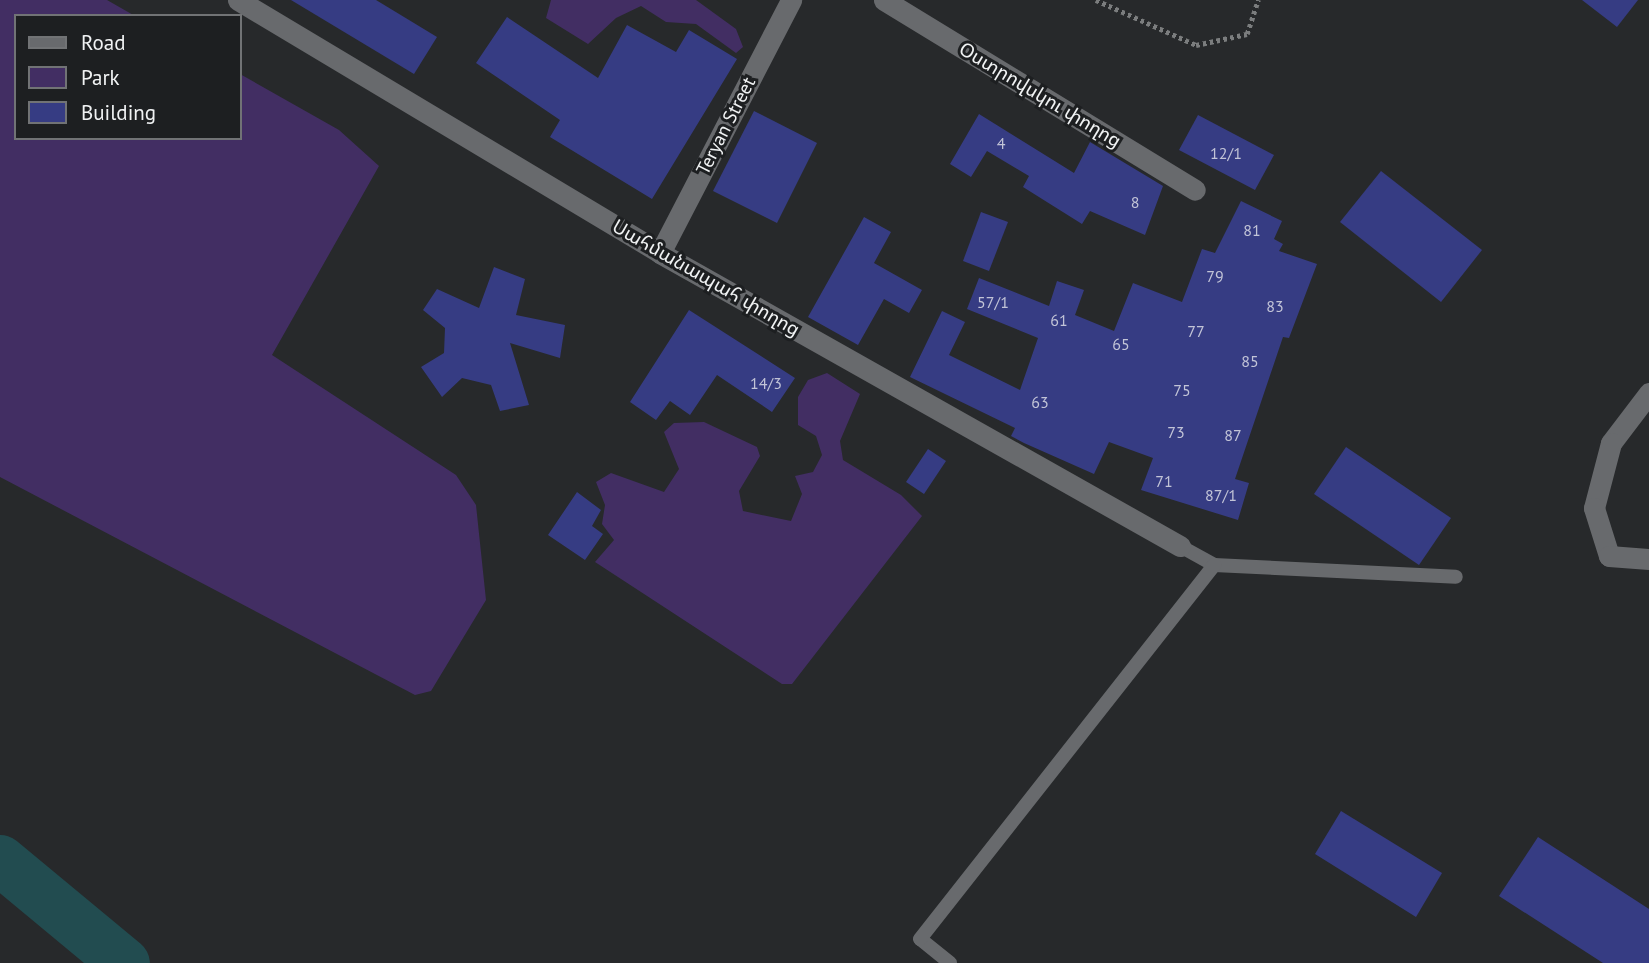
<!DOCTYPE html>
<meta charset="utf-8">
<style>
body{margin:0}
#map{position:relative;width:1649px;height:963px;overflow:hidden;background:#27292b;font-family:"PT Sans","Noto Sans Armenian",sans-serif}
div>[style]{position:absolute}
.green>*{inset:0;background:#422e63}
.river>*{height:51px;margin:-25.5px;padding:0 25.5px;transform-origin:25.5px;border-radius:25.5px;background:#224c50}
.building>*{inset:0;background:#363c83}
.path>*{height:4.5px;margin-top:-2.25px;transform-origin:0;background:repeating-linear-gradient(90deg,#7b7d7e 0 3.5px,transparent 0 7px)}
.lane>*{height:14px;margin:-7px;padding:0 7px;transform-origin:7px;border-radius:7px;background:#686a6d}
.street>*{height:21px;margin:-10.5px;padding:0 10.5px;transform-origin:10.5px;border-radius:10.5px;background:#686a6d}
span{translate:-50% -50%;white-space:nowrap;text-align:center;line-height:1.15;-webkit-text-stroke:6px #1d1f21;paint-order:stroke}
.number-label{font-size:16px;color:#c2c4d7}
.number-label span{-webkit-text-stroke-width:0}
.street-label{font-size:19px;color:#f0f2f3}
.legend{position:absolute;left:14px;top:14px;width:228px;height:126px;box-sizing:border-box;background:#1d1f21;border:2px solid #717375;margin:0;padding:9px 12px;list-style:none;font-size:21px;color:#f0f2f3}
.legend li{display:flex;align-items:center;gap:14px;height:35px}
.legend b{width:35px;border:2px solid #717375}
</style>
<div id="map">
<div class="green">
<i style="clip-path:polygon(0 0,107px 0,135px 16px,16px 16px,16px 138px,240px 138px,240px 74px,339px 130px,379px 166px,272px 355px,456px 475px,476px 505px,486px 600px,431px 691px,415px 695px,0 477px)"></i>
<i style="clip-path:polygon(551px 0,696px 0,736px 29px,743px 47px,736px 53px,696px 24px,666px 22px,641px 6px,616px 18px,588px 44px,546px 18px)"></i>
<i style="clip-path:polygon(827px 373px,860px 394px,840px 441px,843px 460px,901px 495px,922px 516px,792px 684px,782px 684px,595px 562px,614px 540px,602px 524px,605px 505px,596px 482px,611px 473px,664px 492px,679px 469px,664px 432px,674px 423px,704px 422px,757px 447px,760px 456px,739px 491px,743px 511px,791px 521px,802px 494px,795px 476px,813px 472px,822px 455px,816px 436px,798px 425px,798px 397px,808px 380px)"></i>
</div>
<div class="river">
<i style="left:0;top:860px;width:161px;rotate:39.7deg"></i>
</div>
<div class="building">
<i style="clip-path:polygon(291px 0,376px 0,437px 37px,414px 74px)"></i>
<i style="clip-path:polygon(1582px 0,1638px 0,1617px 27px)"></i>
<i style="clip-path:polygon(507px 17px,598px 78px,627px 25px,676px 52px,689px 30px,737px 59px,652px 199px,550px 137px,560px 120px,476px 63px)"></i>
<i style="clip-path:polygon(754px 111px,817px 143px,777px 223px,713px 191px)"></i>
<i style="clip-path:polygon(979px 114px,1074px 173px,1090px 142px,1163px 186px,1145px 235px,1090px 211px,1082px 224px,1023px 187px,1029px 176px,987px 151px,971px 177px,950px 164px)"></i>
<i style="clip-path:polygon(1198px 115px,1274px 155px,1255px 190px,1179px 150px)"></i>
<i style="clip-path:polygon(1381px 171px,1482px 250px,1441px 302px,1340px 222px)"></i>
<i style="clip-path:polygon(1241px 201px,1282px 221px,1274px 239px,1283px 244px,1279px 251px,1317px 264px,1289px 338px,1283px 337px,1235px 479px,1249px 483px,1238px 520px,1141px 490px,1153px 458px,1109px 442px,1094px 474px,1024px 443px,1011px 436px,1015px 428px,910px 377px,942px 311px,965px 322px,949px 355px,1020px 390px,1038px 338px,967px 309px,979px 278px,1049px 306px,1057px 281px,1084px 290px,1075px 315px,1114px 331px,1133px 283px,1182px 302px,1202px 249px,1215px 253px)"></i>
<i style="clip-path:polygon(981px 212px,1008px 222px,989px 271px,963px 261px)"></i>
<i style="clip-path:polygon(864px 217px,891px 232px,874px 263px,922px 290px,909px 313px,884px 299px,858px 345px,808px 317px)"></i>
<i style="clip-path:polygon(494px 267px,525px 279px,516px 315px,565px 325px,560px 358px,510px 343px,529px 405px,500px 411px,491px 385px,462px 378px,442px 397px,421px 367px,444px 353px,445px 328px,423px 310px,437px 289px,479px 308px)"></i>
<i style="clip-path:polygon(689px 310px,795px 378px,772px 412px,717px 375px,690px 415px,670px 401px,656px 420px,630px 402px)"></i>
<i style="clip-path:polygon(1346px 447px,1451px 518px,1419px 565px,1314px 494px)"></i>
<i style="clip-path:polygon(928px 449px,946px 461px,924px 494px,906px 482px)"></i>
<i style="clip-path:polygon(577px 492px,601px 510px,592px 526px,603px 534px,585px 560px,548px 535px)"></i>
<i style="clip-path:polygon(1341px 811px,1442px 873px,1416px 917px,1315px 854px)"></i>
<i style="clip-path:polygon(1538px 837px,1649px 909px,1649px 963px,1603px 963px,1499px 896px)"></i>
</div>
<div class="path">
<i style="left:1096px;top:0;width:110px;rotate:24.2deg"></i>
<i style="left:1196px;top:45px;width:52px;rotate:-12.2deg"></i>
<i style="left:1247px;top:34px;width:36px;rotate:-72deg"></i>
</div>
<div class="lane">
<i style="left:1180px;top:546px;width:39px;rotate:29deg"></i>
<i style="left:1214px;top:565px;width:242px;rotate:2.8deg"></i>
<i style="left:950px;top:963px;width:38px;rotate:-141deg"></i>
<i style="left:920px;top:939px;width:476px;rotate:-51.8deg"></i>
</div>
<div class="street">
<i style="left:238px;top:0;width:492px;rotate:30.9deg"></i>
<i style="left:660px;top:253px;width:597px;rotate:29.4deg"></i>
<i style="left:884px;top:0;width:364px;rotate:31.4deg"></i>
<i style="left:660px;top:253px;width:285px;rotate:-62.6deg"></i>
<i style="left:1649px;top:393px;width:63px;rotate:127.2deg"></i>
<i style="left:1611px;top:443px;width:67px;rotate:104.7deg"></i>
<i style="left:1594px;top:508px;width:50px;rotate:72.6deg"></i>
<i style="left:1609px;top:556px;width:40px;rotate:4.3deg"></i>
</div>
<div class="number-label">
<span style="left:1001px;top:143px">4</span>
<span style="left:1226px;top:153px">12/1</span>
<span style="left:1135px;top:202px">8</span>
<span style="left:1252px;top:230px">81</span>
<span style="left:1215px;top:276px">79</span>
<span style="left:993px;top:302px">57/1</span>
<span style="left:1275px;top:306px">83</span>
<span style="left:1059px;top:320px">61</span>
<span style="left:1196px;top:331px">77</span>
<span style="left:1121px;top:344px">65</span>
<span style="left:1250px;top:361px">85</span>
<span style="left:766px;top:383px">14/3</span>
<span style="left:1182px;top:390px">75</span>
<span style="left:1040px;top:402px">63</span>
<span style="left:1176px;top:432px">73</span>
<span style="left:1233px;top:435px">87</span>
<span style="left:1164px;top:481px">71</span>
<span style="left:1221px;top:495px">87/1</span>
</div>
<div class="street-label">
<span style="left:1040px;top:95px;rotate:31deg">Օստրովսկու փողոց</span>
<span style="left:726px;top:126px;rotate:-63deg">Teryan Street</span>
<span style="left:706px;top:278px;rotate:30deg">Սահմանապահ փողոց</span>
</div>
<ul class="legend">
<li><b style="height:9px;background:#686a6d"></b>Road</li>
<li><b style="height:19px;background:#422e63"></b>Park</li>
<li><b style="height:19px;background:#363c83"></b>Building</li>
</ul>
</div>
